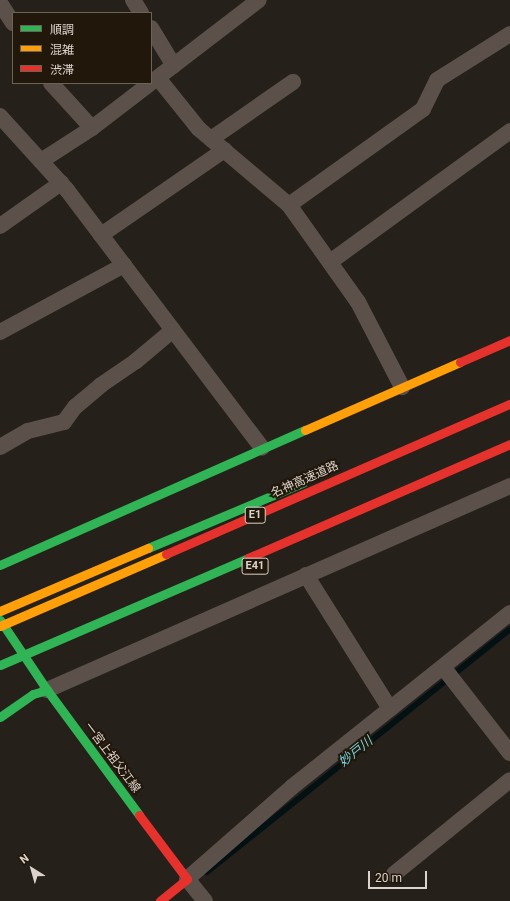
<!DOCTYPE html>
<meta charset="utf-8">
<style>
body{margin:0}
#map{position:relative;width:510px;height:901px;overflow:hidden;background:#26201a;font-family:Roboto,"Noto Sans JP",sans-serif}
div>[style]{position:absolute}
.stream>*{height:6px;margin:-3px;padding:0 3px;transform-origin:3px;border-radius:3px;background:#041113}
.street>*{height:16px;margin:-8px;padding:0 8px;transform-origin:8px;border-radius:8px;background:#5c504a}
.fast>*{height:9px;margin:-4.5px;padding:0 4.5px;transform-origin:4.5px;border-radius:4.5px;background:#30b455}
.slow>*{height:9px;margin:-4.5px;padding:0 4.5px;transform-origin:4.5px;border-radius:4.5px;background:#ff9f0a}
.jam>*{height:9px;margin:-4.5px;padding:0 4.5px;transform-origin:4.5px;border-radius:4.5px;background:#e5322d}
.fast-bridge>*{height:9px;margin:-4.5px;padding:0 4.5px;transform-origin:4.5px;border-radius:4.5px;background:#30b455}
.slow-bridge>*{height:9px;margin:-4.5px;padding:0 4.5px;transform-origin:4.5px;border-radius:4.5px;background:#ff9f0a}
.jam-bridge>*{height:9px;margin:-4.5px;padding:0 4.5px;transform-origin:4.5px;border-radius:4.5px;background:#e5322d}
span{translate:-50% -50%;white-space:nowrap;text-align:center;line-height:1.15;-webkit-text-stroke:4px #22170b;paint-order:stroke}
.shield-label span{padding:1px 3px;background:#22170b;border:1px solid;border-radius:3px;-webkit-text-stroke-width:0}
.shield-label{font-size:11px;color:#dcd4cc;font-weight:700}
.street-label{font-size:12px;color:#dcd4cc}
.water-label{font-size:13px;color:#74d6e3;font-style:italic}
.legend{position:absolute;left:12px;top:12px;width:140px;height:72px;box-sizing:border-box;background:#22170b;border:1px solid #6c6358;margin:0;padding:5px 7px;list-style:none;font-size:12px;color:#dcd4cc}
.legend li{display:flex;align-items:center;gap:8px;height:20px}
.legend b{width:20px;border:1px solid #6c6358}
.north{position:absolute;left:12px;top:849px;width:40px;height:40px;-webkit-text-stroke:3px #22170b;paint-order:stroke;rotate:323deg;font-size:11px;font-weight:700;line-height:16px;text-align:center;color:#dcd4cc}
.north::after{content:'';display:block;margin:auto;width:14px;height:18px;background:#dcd4cc;clip-path:polygon(50% 0,100% 100%,50% 72%,0 100%)}
.scale{position:absolute;left:368px;top:871px;width:59px;height:18px;box-sizing:border-box;border:2px solid #dcd4cc;border-top:0;padding-left:5px;font-size:12px;line-height:14px;white-space:nowrap;color:#dcd4cc;-webkit-text-stroke:3px #22170b;paint-order:stroke}
</style>
<div id="map">
<div class="stream">
<i style="left:207px;top:872px;width:388px;rotate:-38.7deg"></i>
</div>
<div class="street">
<i style="left:133px;top:0;width:15px;rotate:58deg"></i>
<i style="left:0;top:3px;width:24px;rotate:57deg"></i>
<i style="left:151px;top:28px;width:44px;rotate:58.8deg"></i>
<i style="left:158px;top:78px;width:65px;rotate:51.2deg"></i>
<i style="left:199px;top:129px;width:118px;rotate:40.2deg"></i>
<i style="left:289px;top:205px;width:119px;rotate:54.6deg"></i>
<i style="left:358px;top:302px;width:96px;rotate:62.6deg"></i>
<i style="left:51px;top:83px;width:61px;rotate:47.7deg"></i>
<i style="left:0;top:116px;width:100px;rotate:47.8deg"></i>
<i style="left:67px;top:190px;width:323px;rotate:52.9deg"></i>
<i style="left:211px;top:139px;width:100px;rotate:-34.8deg"></i>
<i style="left:41px;top:161px;width:61px;rotate:-32.9deg"></i>
<i style="left:92px;top:128px;width:210px;rotate:-37.5deg"></i>
<i style="left:289px;top:205px;width:165px;rotate:-35.6deg"></i>
<i style="left:423px;top:109px;width:32px;rotate:-64deg"></i>
<i style="left:437px;top:80px;width:86px;rotate:-32.2deg"></i>
<i style="left:0;top:226px;width:75px;rotate:-35.2deg"></i>
<i style="left:101px;top:235px;width:150px;rotate:-34.6deg"></i>
<i style="left:330px;top:262px;width:223px;rotate:-36deg"></i>
<i style="left:0;top:332px;width:141px;rotate:-28.4deg"></i>
<i style="left:0;top:447px;width:32px;rotate:-30deg"></i>
<i style="left:28px;top:431px;width:37px;rotate:-14deg"></i>
<i style="left:64px;top:422px;width:19px;rotate:-54deg"></i>
<i style="left:75px;top:407px;width:34px;rotate:-40deg"></i>
<i style="left:101px;top:385px;width:42px;rotate:-34.4deg"></i>
<i style="left:136px;top:361px;width:48px;rotate:-40deg"></i>
<i style="left:306px;top:575px;width:158px;rotate:57.9deg"></i>
<i style="left:443px;top:667px;width:109px;rotate:52.1deg"></i>
<i style="left:47px;top:690px;width:506px;rotate:-23.78deg"></i>
<i style="left:394px;top:874px;width:149px;rotate:-39deg"></i>
<i style="left:205px;top:901px;width:28px;rotate:-129deg"></i>
<i style="left:187px;top:879px;width:140px;rotate:-41.2deg"></i>
<i style="left:292px;top:787px;width:279px;rotate:-38.6deg"></i>
</div>
<div class="fast">
<i style="left:148px;top:548px;width:169px;rotate:-22.9deg"></i>
<i style="left:0;top:565px;width:334px;rotate:-23.9deg"></i>
<i style="left:0;top:620px;width:84px;rotate:56.1deg"></i>
<i style="left:47px;top:690px;width:155px;rotate:53.6deg"></i>
<i style="left:0;top:717px;width:40px;rotate:-34.9deg"></i>
<i style="left:33px;top:694px;width:15px;rotate:-16deg"></i>
</div>
<div class="slow">
<i style="left:305px;top:430px;width:169px;rotate:-23.7deg"></i>
<i style="left:0;top:611px;width:161px;rotate:-23.1deg"></i>
</div>
<div class="jam">
<i style="left:460px;top:362px;width:55px;rotate:-23.7deg"></i>
<i style="left:139px;top:815px;width:80px;rotate:53.1deg"></i>
<i style="left:187px;top:879px;width:35px;rotate:141deg"></i>
</div>
<div class="fast-bridge">
<i style="left:0;top:665px;width:270px;rotate:-23.3deg"></i>
</div>
<div class="slow-bridge">
<i style="left:0;top:626px;width:181px;rotate:-23.4deg"></i>
</div>
<div class="jam-bridge">
<i style="left:166px;top:554px;width:375px;rotate:-23.6deg"></i>
<i style="left:248px;top:558px;width:286px;rotate:-23.5deg"></i>
</div>
<div class="shield-label">
<span style="left:255px;top:515px">E1</span>
<span style="left:255px;top:566px">E41</span>
</div>
<div class="street-label">
<span style="left:305px;top:480px;rotate:-24deg">名神高速道路</span>
<span style="left:112px;top:758px;rotate:53deg">一宮上祖父江線</span>
</div>
<div class="water-label">
<span style="left:356px;top:752px;rotate:-39deg">妙戸川</span>
</div>
<ul class="legend">
<li><b style="height:5px;background:#30b455"></b>順調</li>
<li><b style="height:5px;background:#ff9f0a"></b>混雑</li>
<li><b style="height:5px;background:#e5322d"></b>渋滞</li>
</ul>
<div class="north">N</div>
<div class="scale">20 m</div>
</div>
